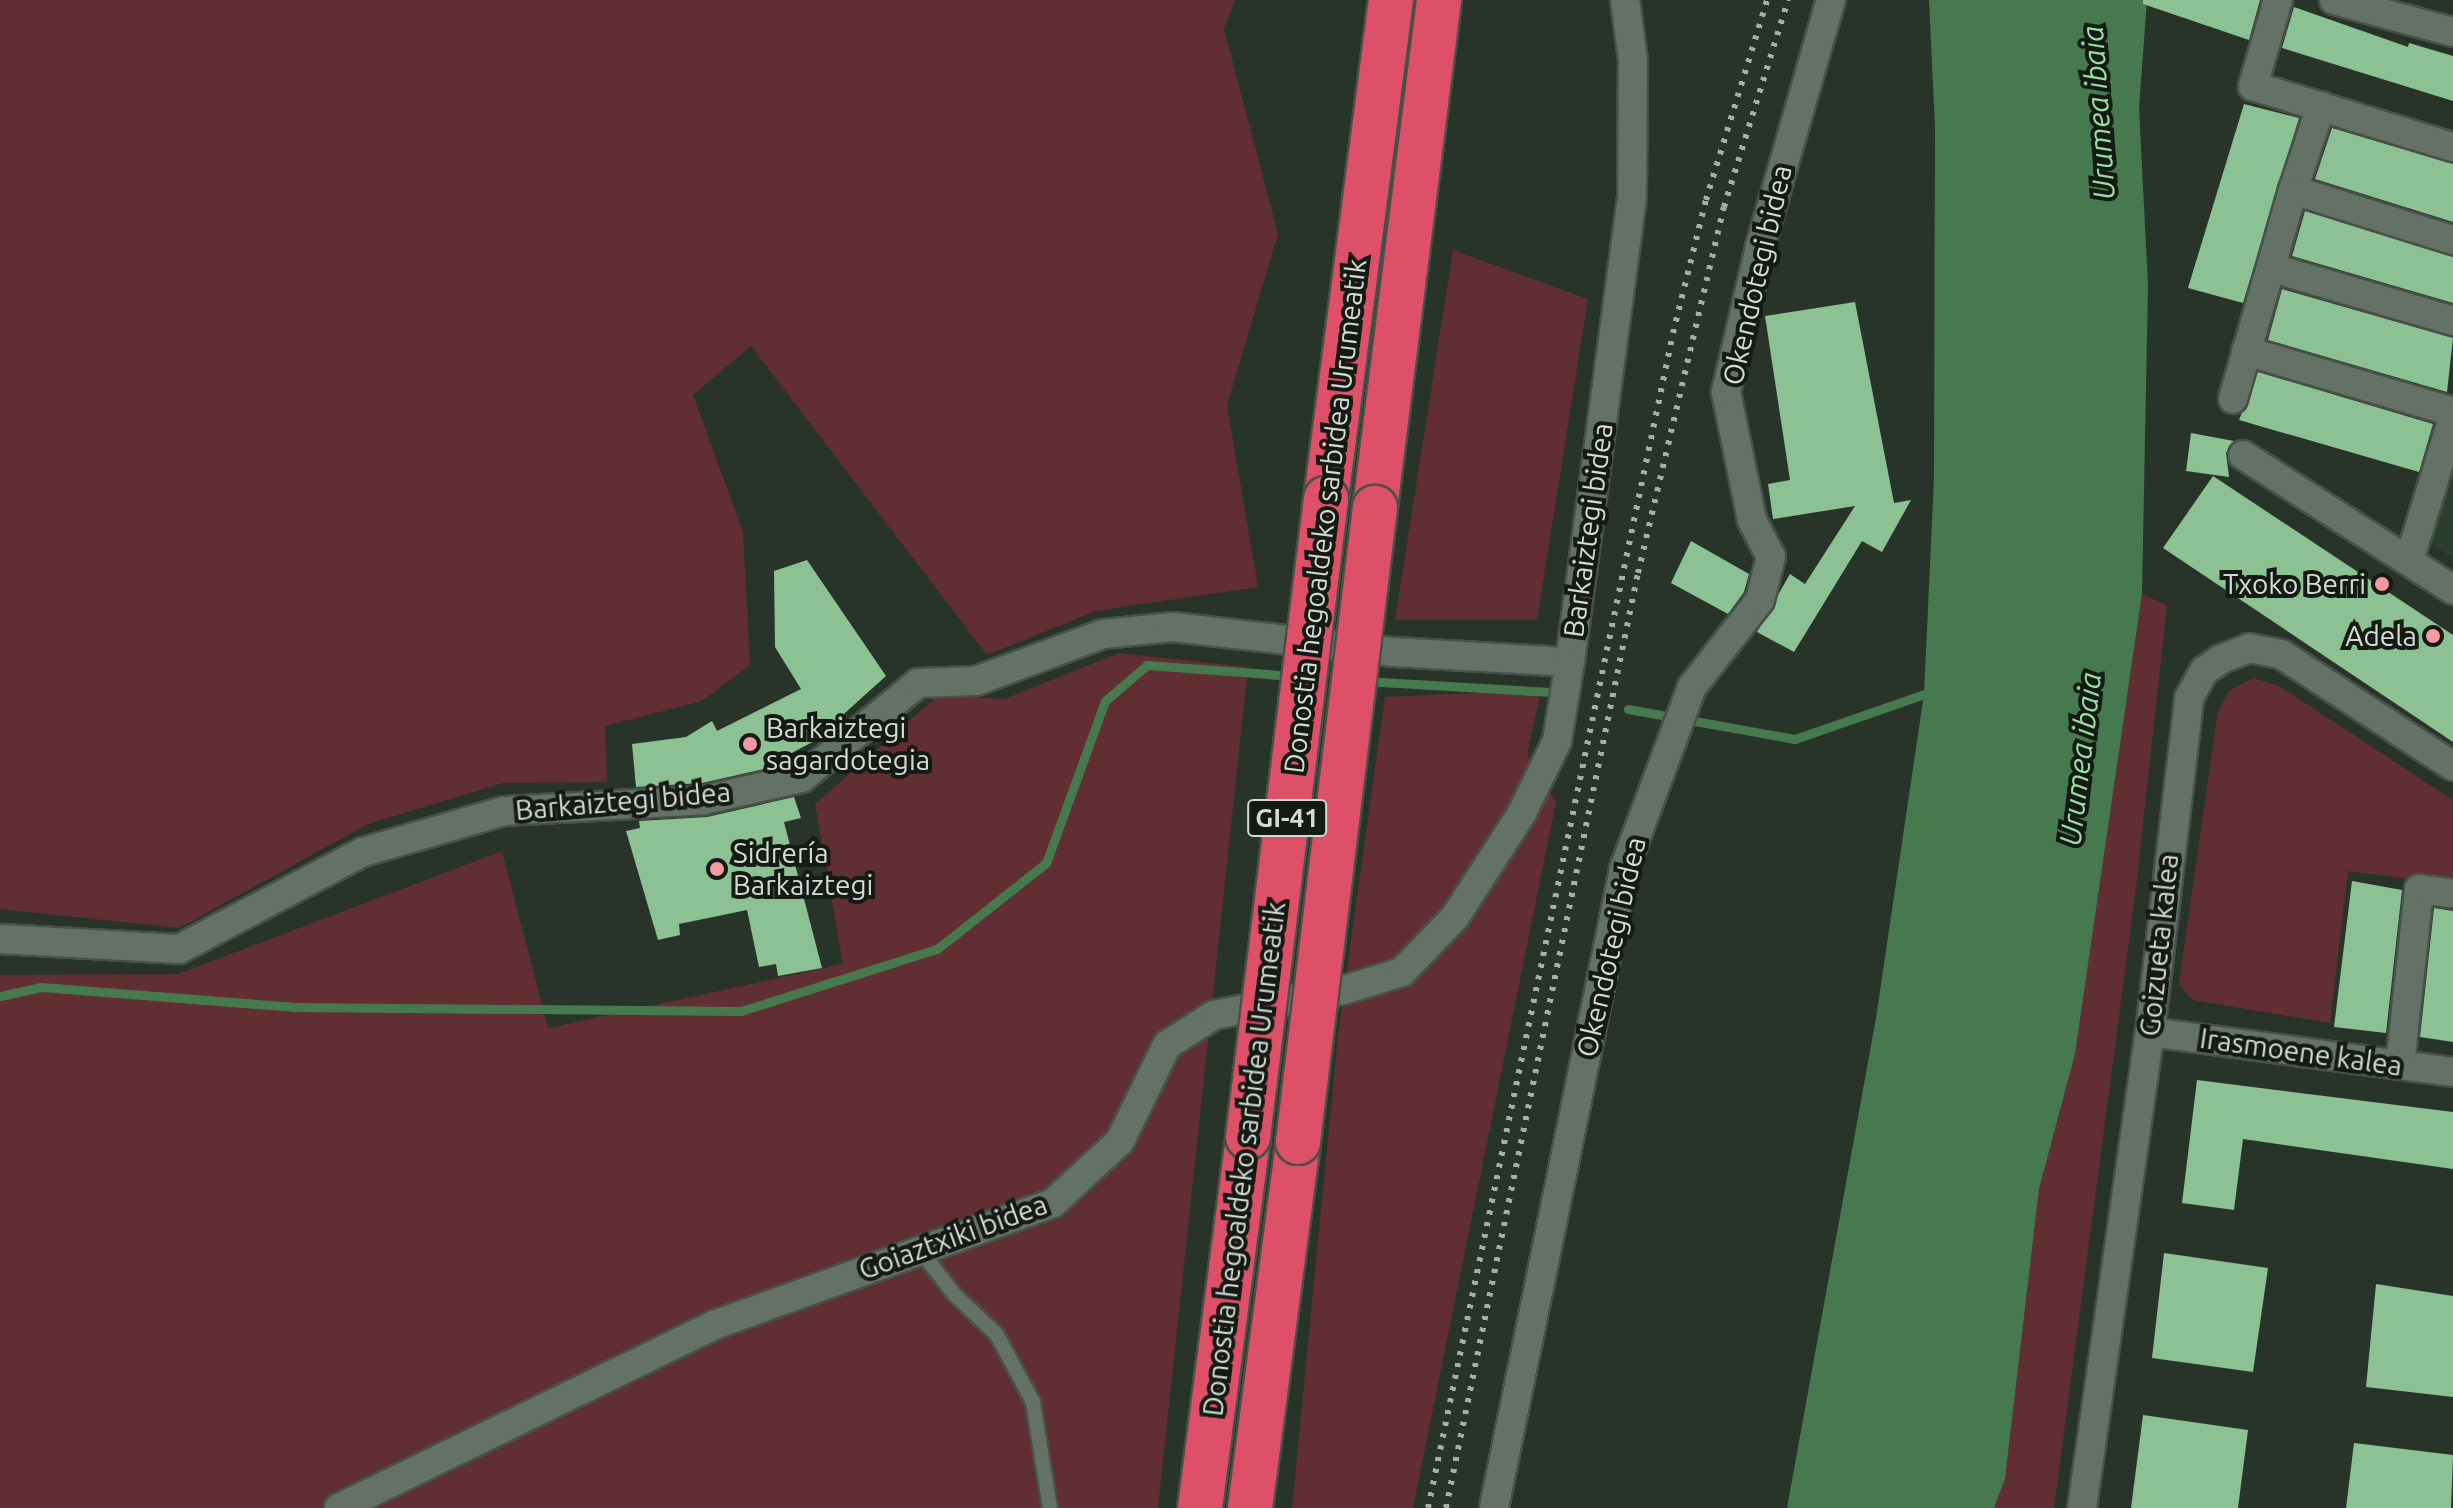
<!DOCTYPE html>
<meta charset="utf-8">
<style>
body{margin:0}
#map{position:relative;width:2453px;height:1508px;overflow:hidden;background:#28342a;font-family:Ubuntu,sans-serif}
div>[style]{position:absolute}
.built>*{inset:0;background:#2d3e2f}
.green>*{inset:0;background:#602e33}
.water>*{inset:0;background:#47794f}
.stream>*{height:9px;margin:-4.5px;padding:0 4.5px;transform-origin:4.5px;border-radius:4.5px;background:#47794f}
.building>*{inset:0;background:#8cc194}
.roads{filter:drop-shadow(2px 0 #485149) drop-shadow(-2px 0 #485149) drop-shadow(0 2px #485149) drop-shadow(0 -2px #485149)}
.service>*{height:14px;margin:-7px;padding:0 7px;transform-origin:7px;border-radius:7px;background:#647166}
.minor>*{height:28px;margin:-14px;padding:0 14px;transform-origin:14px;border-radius:14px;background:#647166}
.motorway>*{height:44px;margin:-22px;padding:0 22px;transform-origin:22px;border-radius:22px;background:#de5067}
.rail>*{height:6px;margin-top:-3px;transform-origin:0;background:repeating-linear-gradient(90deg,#a5aea7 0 4px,transparent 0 12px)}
.bridges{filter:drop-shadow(2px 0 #485149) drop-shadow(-2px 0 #485149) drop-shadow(0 2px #485149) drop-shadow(0 -2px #485149)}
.motorway-bridge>*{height:44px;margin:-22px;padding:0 22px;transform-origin:22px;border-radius:22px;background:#de5067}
.dots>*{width:22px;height:22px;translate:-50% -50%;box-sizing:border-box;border:4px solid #151a15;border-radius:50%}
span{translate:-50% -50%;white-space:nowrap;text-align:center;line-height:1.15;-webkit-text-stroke:8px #151a15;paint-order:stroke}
.shield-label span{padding:2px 6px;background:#151a15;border:2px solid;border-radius:6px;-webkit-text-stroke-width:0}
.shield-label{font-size:26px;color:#d4dbd5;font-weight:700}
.street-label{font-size:28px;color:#d4dbd5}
.poi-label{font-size:28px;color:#d4dbd5}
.right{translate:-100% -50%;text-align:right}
.left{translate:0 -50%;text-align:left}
.water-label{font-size:30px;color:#96e1a2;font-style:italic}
</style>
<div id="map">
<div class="built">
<i style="clip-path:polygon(2453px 471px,2453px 558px,2429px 542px)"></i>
</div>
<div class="green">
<i style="clip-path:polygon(0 0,1235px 0,1224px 29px,1278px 234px,1227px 405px,1258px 587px,1096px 611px,987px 655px,751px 346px,693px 395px,743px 532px,750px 665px,702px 701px,605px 726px,607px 782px,503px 783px,368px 824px,179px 928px,0 909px)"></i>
<i style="clip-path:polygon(1453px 250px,1588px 299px,1537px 620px,1395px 620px)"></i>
<i style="clip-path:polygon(2142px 594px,2167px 605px,2136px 888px,2054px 1508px,1994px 1508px,2005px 1479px,2039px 1189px,2075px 1054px)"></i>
<i style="clip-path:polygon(1119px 653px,1248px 667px,1158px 1508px,0 1508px,0 975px,178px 974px,502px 851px,548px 1028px,843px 964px,815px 804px,939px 695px,1004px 699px)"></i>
<i style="clip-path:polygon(2253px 678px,2279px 686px,2453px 800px,2453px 885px,2348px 871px,2330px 1023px,2192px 1000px,2179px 984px,2218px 711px,2229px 691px)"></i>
<i style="clip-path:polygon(1541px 690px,1527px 754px,1556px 802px,1413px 1508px,1292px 1508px,1339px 1026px,1385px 697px)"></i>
</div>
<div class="water">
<i style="clip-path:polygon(1929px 0,2147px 0,2139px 108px,2148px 285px,2142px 594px,2075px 1054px,2039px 1189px,2005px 1479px,1994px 1508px,1787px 1508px,1876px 1018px,1924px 694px,1934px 478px,1935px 128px)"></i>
</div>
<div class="stream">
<i style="left:1364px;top:681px;width:183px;rotate:3.4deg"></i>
<i style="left:1628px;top:709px;width:170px;rotate:10.2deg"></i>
<i style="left:1795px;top:739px;width:146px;rotate:-19.2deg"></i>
<i style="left:0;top:996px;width:42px;rotate:-12.4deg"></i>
<i style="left:41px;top:987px;width:253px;rotate:4.5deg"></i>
<i style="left:293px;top:1007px;width:448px;rotate:0.5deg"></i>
<i style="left:741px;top:1011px;width:206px;rotate:-17.6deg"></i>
<i style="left:937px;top:949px;width:139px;rotate:-38.3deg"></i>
<i style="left:1046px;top:863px;width:172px;rotate:-70deg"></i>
<i style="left:1105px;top:701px;width:55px;rotate:-40.6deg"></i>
<i style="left:1147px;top:665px;width:146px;rotate:4.3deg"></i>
</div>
<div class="building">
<i style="clip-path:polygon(2143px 0,2260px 0,2249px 40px,2143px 4px)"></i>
<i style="clip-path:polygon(2294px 7px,2408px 47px,2409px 43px,2453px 56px,2453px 101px,2282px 48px)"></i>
<i style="clip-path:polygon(2244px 104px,2299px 118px,2243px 303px,2188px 288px)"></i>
<i style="clip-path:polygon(2332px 128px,2453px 164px,2453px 222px,2315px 179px)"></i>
<i style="clip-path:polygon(2305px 211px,2453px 257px,2453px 303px,2292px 256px)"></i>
<i style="clip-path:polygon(2282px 289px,2453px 338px,2447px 392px,2268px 340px)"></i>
<i style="clip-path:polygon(1855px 302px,1894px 503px,1911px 500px,1882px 552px,1862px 541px,1794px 652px,1757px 632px,1790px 574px,1805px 584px,1855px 506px,1773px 519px,1768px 484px,1790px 480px,1765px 316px)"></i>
<i style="clip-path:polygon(2258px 372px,2433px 424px,2419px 472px,2239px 420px)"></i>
<i style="clip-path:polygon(2191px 433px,2234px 441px,2226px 453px,2229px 477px,2186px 471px)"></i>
<i style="clip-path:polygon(2213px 476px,2453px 635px,2453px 742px,2163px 548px)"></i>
<i style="clip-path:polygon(1691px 541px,1749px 574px,1744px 592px,1728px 614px,1671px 583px)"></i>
<i style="clip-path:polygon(807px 560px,886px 676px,826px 730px,828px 734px,780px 759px,782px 765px,702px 783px,636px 787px,632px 744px,686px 737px,712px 721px,717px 731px,801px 689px,775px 647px,774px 571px)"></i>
<i style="clip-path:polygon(794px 797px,801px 818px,784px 822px,822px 968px,778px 976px,776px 964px,759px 967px,747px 910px,679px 924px,680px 935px,658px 940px,626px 831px,640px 828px,639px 821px,707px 817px)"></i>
<i style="clip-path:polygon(2352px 881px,2402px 890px,2386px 1033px,2334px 1027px)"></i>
<i style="clip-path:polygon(2434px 908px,2453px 911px,2453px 1042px,2420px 1037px)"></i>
<i style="clip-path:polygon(2197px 1080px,2453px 1112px,2453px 1169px,2243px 1139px,2234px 1210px,2182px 1203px)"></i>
<i style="clip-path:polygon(2164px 1253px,2268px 1268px,2253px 1372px,2152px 1358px)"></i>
<i style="clip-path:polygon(2376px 1284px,2453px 1296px,2453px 1397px,2366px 1387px)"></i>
<i style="clip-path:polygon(2143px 1415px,2248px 1430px,2238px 1508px,2131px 1508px)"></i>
<i style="clip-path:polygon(2354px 1443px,2453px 1455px,2451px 1508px,2346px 1508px)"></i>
</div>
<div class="roads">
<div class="service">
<i style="left:920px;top:1250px;width:56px;rotate:52.3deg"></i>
<i style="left:954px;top:1294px;width:59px;rotate:43.6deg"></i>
<i style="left:997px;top:1335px;width:76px;rotate:61.8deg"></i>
<i style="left:1033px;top:1402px;width:107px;rotate:80.9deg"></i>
</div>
<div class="minor">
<i style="left:2278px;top:0;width:90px;rotate:106.2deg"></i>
<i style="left:2253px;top:86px;width:209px;rotate:17deg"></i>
<i style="left:2334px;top:0;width:123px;rotate:15.1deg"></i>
<i style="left:2321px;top:106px;width:89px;rotate:108.4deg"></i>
<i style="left:2293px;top:190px;width:168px;rotate:17.4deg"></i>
<i style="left:2272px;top:268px;width:189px;rotate:16.3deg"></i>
<i style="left:2246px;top:351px;width:216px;rotate:16.4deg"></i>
<i style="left:2233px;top:399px;width:217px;rotate:-74deg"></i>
<i style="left:2243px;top:455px;width:250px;rotate:32.7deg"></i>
<i style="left:2409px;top:561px;width:150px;rotate:-72.9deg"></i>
<i style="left:0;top:939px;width:179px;rotate:3.2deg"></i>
<i style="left:179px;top:949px;width:208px;rotate:-27.8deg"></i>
<i style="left:363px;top:852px;width:147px;rotate:-16.2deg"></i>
<i style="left:504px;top:811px;width:200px;rotate:-3.1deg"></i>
<i style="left:704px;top:800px;width:100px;rotate:-12.7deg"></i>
<i style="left:802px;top:778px;width:150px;rotate:-39.3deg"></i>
<i style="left:918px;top:683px;width:58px;rotate:-2deg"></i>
<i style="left:976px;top:681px;width:135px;rotate:-20.3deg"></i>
<i style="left:1103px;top:634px;width:70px;rotate:-5.7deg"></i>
<i style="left:1173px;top:627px;width:222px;rotate:6.5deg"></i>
<i style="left:1394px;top:652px;width:176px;rotate:3.3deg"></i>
<i style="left:1570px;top:662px;width:469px;rotate:-82.4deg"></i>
<i style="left:1632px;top:197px;width:137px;rotate:-89.6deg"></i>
<i style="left:1633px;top:60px;width:61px;rotate:-97.6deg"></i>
<i style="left:2150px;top:1032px;width:306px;rotate:7.5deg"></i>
<i style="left:2400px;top:1065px;width:177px;rotate:-83.8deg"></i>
<i style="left:2419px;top:889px;width:34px;rotate:8deg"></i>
<i style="left:339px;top:1508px;width:417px;rotate:-26deg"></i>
<i style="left:714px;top:1325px;width:360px;rotate:-19.8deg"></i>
<i style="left:1053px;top:1203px;width:91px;rotate:-42.8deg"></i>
<i style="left:1120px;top:1141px;width:107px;rotate:-63.9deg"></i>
<i style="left:1167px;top:1045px;width:56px;rotate:-32.6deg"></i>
<i style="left:1214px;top:1015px;width:132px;rotate:-10.9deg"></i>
<i style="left:1344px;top:990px;width:61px;rotate:-17.2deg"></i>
<i style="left:1402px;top:972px;width:76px;rotate:-46.1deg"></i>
<i style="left:1455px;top:917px;width:124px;rotate:-57.2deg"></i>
<i style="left:1522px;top:813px;width:80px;rotate:-64.1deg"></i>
<i style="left:1557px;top:741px;width:80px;rotate:-80.7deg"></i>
<i style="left:1494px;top:1508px;width:652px;rotate:-78.5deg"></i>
<i style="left:1624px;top:869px;width:194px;rotate:-69.5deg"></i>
<i style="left:1692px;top:687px;width:110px;rotate:-52deg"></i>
<i style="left:1760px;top:600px;width:44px;rotate:-75.7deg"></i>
<i style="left:1771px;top:557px;width:42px;rotate:-117.2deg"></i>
<i style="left:1752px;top:520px;width:131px;rotate:-101.5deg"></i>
<i style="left:1726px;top:392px;width:149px;rotate:-76.8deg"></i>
<i style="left:1760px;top:247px;width:257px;rotate:-74deg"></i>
<i style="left:2082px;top:1508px;width:481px;rotate:-81.9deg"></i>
<i style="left:2150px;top:1032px;width:336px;rotate:-83.3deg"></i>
<i style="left:2189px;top:698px;width:31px;rotate:-61deg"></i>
<i style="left:2204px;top:671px;width:21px;rotate:-35deg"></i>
<i style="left:2221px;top:659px;width:30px;rotate:-21deg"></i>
<i style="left:2249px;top:648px;width:33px;rotate:11deg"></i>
<i style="left:2281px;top:654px;width:205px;rotate:33.1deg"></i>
</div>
<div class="motorway">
<i style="left:1326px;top:499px;width:503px;rotate:-82.58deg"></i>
<i style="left:1375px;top:508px;width:512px;rotate:-82.82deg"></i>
<i style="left:1200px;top:1508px;width:374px;rotate:-82.6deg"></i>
<i style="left:1250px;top:1508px;width:369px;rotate:-82.5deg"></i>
</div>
</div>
<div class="rail">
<i style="left:1428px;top:1508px;width:1200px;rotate:-78.22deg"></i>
<i style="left:1673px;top:333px;width:137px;rotate:-76.1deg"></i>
<i style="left:1706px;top:200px;width:209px;rotate:-73deg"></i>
<i style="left:1446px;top:1508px;width:955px;rotate:-78.4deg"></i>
<i style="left:1638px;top:573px;width:376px;rotate:-76.8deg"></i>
<i style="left:1724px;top:207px;width:217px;rotate:-72.8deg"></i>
</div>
<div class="bridges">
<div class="motorway-bridge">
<i style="left:1248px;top:1137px;width:643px;rotate:-83.03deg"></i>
<i style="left:1298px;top:1142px;width:639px;rotate:-83.08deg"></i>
</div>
</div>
<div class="dots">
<i style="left:2382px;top:584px;background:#f49aa2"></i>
<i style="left:2433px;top:636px;background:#f49aa2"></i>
<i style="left:750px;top:744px;background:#f49aa2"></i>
<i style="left:717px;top:869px;background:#f49aa2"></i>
</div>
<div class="shield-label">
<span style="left:1287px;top:818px">GI-41</span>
</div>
<div class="street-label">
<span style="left:1757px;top:275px;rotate:-77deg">Okendotegi bidea</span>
<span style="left:1325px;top:516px;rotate:-83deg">Donostia hegoaldeko sarbidea Urumeatik</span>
<span style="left:1588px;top:530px;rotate:-82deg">Barkaiztegi bidea</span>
<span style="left:623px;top:801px;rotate:-5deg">Barkaiztegi bidea</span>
<span style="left:2159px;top:945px;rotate:-84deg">Goizueta kalea</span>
<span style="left:1611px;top:947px;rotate:-77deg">Okendotegi bidea</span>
<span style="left:2301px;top:1052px;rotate:8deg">Irasmoene kalea</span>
<span style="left:1244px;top:1159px;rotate:-83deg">Donostia hegoaldeko sarbidea Urumeatik</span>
<span style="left:953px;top:1237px;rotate:-20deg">Goiaztxiki bidea</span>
</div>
<div class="poi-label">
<span class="right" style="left:2366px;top:584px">Txoko Berri</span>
<span class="right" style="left:2417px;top:636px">Adela</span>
<span class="left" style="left:766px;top:744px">Barkaiztegi<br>sagardotegia</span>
<span class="left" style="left:733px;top:869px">Sidrería<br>Barkaiztegi</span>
</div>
<div class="water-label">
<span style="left:2098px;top:113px;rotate:-94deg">Urumea ibaia</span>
<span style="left:2080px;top:759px;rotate:-83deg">Urumea ibaia</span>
</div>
</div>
